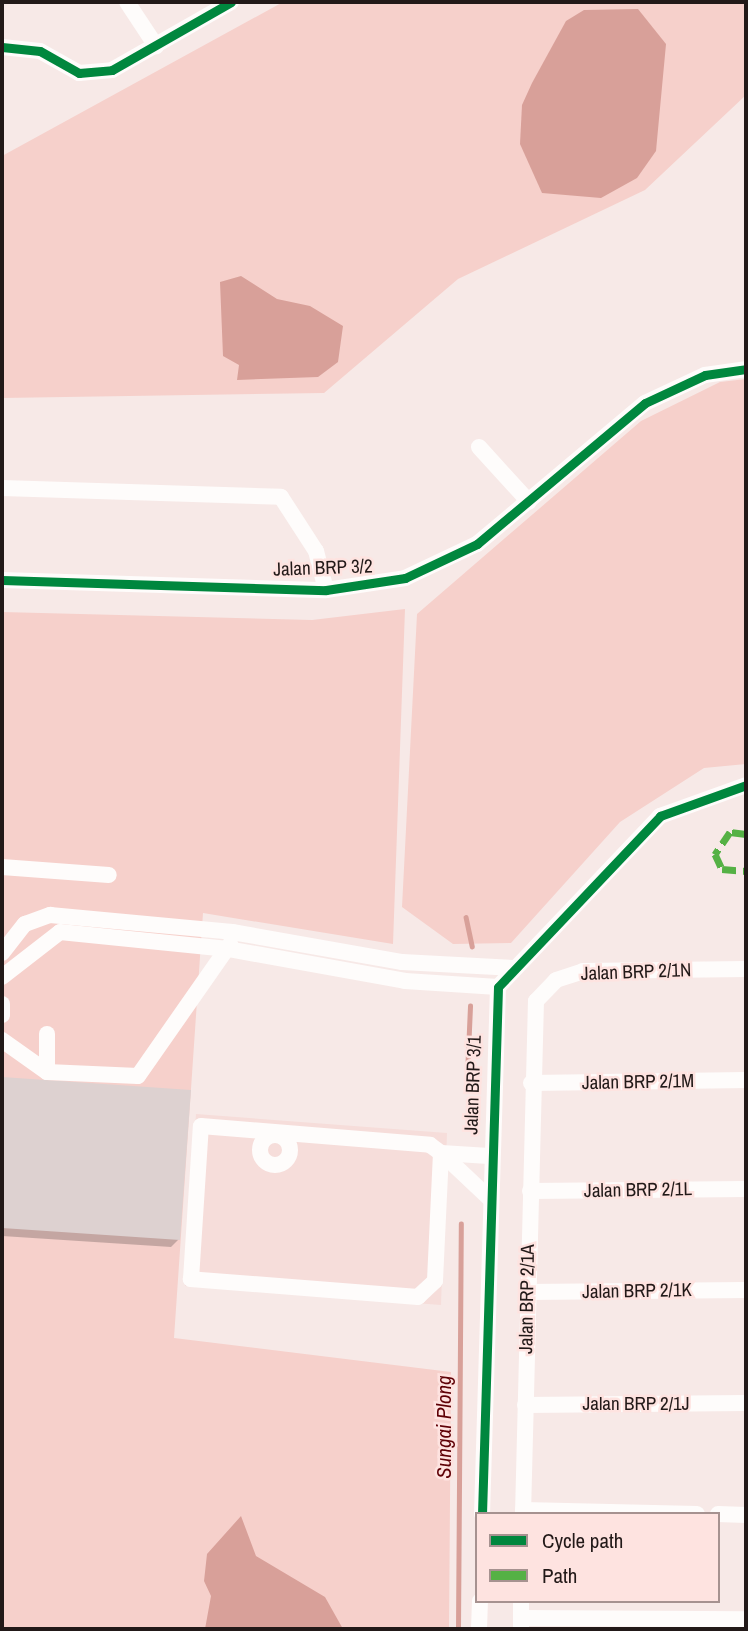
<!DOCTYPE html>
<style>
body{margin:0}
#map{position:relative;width:748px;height:1631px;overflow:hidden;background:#f7e9e7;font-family:"Archivo Narrow",sans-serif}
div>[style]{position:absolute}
.built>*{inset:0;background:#f6ddda}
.green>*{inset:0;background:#f6d0cb}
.water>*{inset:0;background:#d8a099}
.shadow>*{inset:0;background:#0003}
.stream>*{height:4.5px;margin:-2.25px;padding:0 2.25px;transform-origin:2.25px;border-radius:2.25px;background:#d8a099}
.building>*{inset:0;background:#ddd1d0}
.minor>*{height:16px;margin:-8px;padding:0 8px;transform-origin:8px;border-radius:8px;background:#fefcfb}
.minor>.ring{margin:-8px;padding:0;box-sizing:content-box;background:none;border:16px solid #fefcfb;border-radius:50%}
.quiet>*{height:7px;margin-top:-3.5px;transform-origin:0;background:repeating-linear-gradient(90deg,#55b145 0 14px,transparent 0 21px)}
.cycleway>*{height:9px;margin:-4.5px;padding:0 4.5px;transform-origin:4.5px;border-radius:4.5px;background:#00873e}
span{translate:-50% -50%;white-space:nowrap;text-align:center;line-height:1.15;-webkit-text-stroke:5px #fee3e0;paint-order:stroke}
.street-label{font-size:19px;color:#221918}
.water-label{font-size:21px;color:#5f0106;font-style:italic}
.frame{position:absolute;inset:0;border:4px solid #221918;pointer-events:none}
.legend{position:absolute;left:475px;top:1512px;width:245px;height:91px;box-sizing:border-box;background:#fee3e0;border:2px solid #a69290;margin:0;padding:9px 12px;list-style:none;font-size:21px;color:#221918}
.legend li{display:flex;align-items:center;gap:14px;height:35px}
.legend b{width:35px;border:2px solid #a69290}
</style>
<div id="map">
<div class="built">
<i style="clip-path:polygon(196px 1114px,447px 1133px,441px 1305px,185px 1286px)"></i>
</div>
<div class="green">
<i style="clip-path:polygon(283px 2px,746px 2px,746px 95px,645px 190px,458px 279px,324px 393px,2px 398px,2px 156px)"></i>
<i style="clip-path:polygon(746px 379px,746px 764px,704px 768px,620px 822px,511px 943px,453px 944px,402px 907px,417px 614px,641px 421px,720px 382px)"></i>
<i style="clip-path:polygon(405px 609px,393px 944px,203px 913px,174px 1338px,451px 1372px,449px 1629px,2px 1629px,2px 612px,312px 620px)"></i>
</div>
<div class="water">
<i style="clip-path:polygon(638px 9px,666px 44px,656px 151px,637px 178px,601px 198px,542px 193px,520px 144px,522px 105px,532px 83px,566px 21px,584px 10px)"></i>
<i style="clip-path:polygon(241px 276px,277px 299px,310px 306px,343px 326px,338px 362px,318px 377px,237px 380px,239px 365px,223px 356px,220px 282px)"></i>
<i style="clip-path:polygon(241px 1516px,256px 1556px,325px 1597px,343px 1629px,205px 1629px,211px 1596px,204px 1581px,207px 1554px)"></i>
</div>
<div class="shadow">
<i style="clip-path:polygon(2px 1078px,189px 1091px,179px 1239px,171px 1247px,2px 1236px)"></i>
</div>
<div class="stream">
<i style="left:466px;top:917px;width:30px;rotate:78deg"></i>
<i style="left:467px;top:1075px;width:69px;rotate:-87.5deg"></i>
<i style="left:458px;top:1629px;width:405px;rotate:-89.6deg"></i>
</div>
<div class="building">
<i style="clip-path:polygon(2px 1077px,191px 1090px,180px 1240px,2px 1228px)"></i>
</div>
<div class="minor">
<i style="left:127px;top:2px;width:53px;rotate:56.6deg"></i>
<i style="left:2px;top:47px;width:38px;rotate:6deg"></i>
<i style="left:40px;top:51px;width:45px;rotate:29.4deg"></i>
<i style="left:79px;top:73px;width:33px;rotate:-5deg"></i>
<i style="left:112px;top:70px;width:137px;rotate:-29.7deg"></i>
<i style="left:479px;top:447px;width:74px;rotate:47.7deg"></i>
<i style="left:2px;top:488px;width:279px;rotate:1.8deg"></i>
<i style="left:281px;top:497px;width:64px;rotate:57.1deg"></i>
<i style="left:316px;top:551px;width:40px;rotate:75.6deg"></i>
<i style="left:2px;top:580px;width:324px;rotate:1.8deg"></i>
<i style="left:326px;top:590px;width:80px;rotate:-8.6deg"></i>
<i style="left:405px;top:578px;width:80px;rotate:-25.3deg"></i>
<i style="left:477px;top:544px;width:219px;rotate:-40deg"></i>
<i style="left:645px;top:403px;width:66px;rotate:-25deg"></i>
<i style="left:705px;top:375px;width:41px;rotate:-8.3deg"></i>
<i style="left:2px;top:867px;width:107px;rotate:4.3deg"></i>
<i style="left:2px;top:953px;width:37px;rotate:-52deg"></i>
<i style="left:25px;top:924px;width:27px;rotate:-20deg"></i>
<i style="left:50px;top:915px;width:183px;rotate:5.3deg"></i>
<i style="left:232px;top:932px;width:173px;rotate:10deg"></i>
<i style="left:402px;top:962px;width:111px;rotate:3.1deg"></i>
<i style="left:2px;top:977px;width:73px;rotate:-37.8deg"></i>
<i style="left:60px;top:932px;width:169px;rotate:5.8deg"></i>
<i style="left:228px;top:949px;width:180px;rotate:10.2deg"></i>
<i style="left:405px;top:981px;width:93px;rotate:3.7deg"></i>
<i style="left:2px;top:1004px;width:11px;rotate:90deg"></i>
<i style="left:2px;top:1040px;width:55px;rotate:35.4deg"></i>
<i style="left:47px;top:1072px;width:91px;rotate:2.5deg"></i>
<i style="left:138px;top:1076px;width:161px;rotate:-55.1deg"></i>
<i style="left:47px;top:1072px;width:38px;rotate:-90deg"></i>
<i style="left:531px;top:1083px;width:215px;rotate:-0.8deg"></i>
<i style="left:201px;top:1126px;width:230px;rotate:4.7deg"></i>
<i style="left:430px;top:1145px;width:14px;rotate:36deg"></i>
<i style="left:441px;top:1153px;width:128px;rotate:92.7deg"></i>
<i style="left:435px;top:1281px;width:23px;rotate:137deg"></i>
<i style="left:418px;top:1297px;width:228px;rotate:-175.5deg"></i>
<i style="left:191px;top:1279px;width:153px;rotate:-86.3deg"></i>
<i class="ring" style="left:260px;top:1135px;width:14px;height:14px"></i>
<i style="left:441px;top:1153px;width:48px;rotate:3.6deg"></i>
<i style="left:454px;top:1165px;width:47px;rotate:43.3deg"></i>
<i style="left:530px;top:1191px;width:216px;rotate:-0.5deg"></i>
<i style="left:527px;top:1292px;width:219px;rotate:-0.5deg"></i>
<i style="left:525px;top:1405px;width:221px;rotate:-0.5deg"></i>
<i style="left:523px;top:1510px;width:174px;rotate:1.3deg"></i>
<i style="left:482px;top:1514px;width:527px;rotate:-88.26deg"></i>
<i style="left:498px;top:987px;width:236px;rotate:-46.5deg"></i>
<i style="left:660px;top:816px;width:91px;rotate:-19.8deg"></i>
<i style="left:523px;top:1514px;width:513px;rotate:-88.55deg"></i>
<i style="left:536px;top:1001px;width:29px;rotate:-46deg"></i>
<i style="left:556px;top:980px;width:28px;rotate:-18deg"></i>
<i style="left:583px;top:971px;width:163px;rotate:-0.7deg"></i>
<i style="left:718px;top:1514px;width:28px;rotate:2deg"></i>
<i style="left:521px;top:1618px;width:225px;rotate:0.3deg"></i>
<i style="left:479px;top:1629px;width:28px;rotate:-88deg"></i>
<i style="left:521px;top:1629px;width:28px;rotate:-90deg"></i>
</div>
<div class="quiet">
<i style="left:746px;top:834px;width:16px;rotate:-173deg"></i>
<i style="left:730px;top:832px;width:27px;rotate:124deg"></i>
<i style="left:715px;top:854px;width:17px;rotate:65deg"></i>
<i style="left:722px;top:869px;width:24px;rotate:5deg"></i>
</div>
<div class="cycleway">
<i style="left:2px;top:47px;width:38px;rotate:6deg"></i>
<i style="left:40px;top:51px;width:45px;rotate:29.4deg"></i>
<i style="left:79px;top:73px;width:33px;rotate:-5deg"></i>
<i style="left:112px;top:70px;width:137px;rotate:-29.7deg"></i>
<i style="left:2px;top:580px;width:324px;rotate:1.8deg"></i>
<i style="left:326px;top:590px;width:80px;rotate:-8.6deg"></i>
<i style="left:405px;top:578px;width:80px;rotate:-25.3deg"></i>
<i style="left:477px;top:544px;width:219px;rotate:-40deg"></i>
<i style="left:645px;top:403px;width:66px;rotate:-25deg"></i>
<i style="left:705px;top:375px;width:41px;rotate:-8.3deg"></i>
<i style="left:482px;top:1514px;width:527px;rotate:-88.26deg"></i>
<i style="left:498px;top:987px;width:236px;rotate:-46.5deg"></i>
<i style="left:660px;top:816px;width:91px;rotate:-19.8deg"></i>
</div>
<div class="street-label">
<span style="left:323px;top:568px;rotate:-2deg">Jalan BRP 3/2</span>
<span style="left:636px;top:972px;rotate:-2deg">Jalan BRP 2/1N</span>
<span style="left:638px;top:1082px;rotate:-1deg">Jalan BRP 2/1M</span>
<span style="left:473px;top:1085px;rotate:-88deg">Jalan BRP 3/1</span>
<span style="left:638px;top:1190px;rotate:-1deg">Jalan BRP 2/1L</span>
<span style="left:637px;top:1291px;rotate:-1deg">Jalan BRP 2/1K</span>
<span style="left:527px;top:1299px;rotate:-89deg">Jalan BRP 2/1A</span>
<span style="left:636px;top:1404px">Jalan BRP 2/1J</span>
</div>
<div class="water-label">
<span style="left:444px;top:1427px;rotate:-90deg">Sungai Plong</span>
</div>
<div class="frame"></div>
<ul class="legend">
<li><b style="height:9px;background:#00873e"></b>Cycle path</li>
<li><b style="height:9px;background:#55b145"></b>Path</li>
</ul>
</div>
